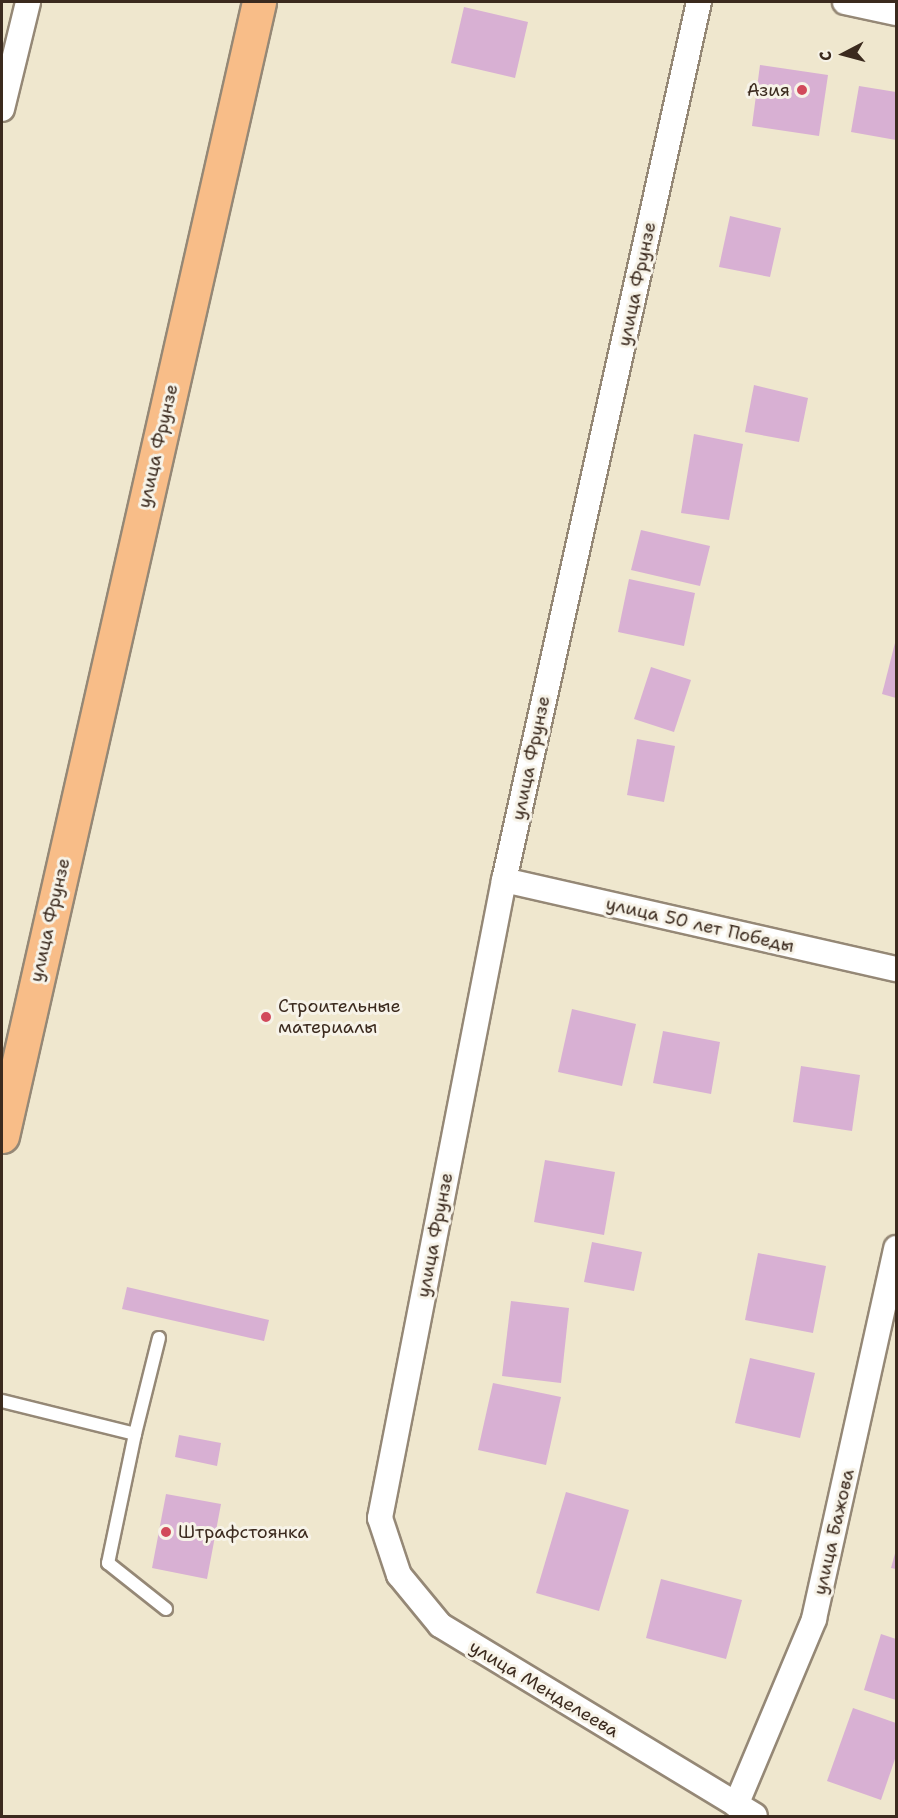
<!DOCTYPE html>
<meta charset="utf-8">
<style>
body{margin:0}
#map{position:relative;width:898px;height:1818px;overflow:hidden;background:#efe7ce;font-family:"Shantell Sans",sans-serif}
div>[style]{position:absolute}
.building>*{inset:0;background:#d8b0d3}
.roads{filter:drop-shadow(2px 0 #958876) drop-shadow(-2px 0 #958876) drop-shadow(0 2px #958876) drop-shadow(0 -2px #958876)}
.service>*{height:12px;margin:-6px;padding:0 6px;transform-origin:6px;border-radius:6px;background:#fff}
.minor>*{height:24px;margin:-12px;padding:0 12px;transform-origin:12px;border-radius:12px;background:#fff}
.primary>*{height:33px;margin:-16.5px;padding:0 16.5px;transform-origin:16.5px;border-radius:16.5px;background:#f8bd88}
.dots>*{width:16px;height:16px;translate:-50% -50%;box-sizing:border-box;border:3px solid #f7f3e8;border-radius:50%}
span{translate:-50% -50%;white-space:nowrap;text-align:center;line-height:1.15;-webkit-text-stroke:6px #f7f3e8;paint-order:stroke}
.poi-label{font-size:18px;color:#3b2a1e}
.right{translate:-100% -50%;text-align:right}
.left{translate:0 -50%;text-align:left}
.street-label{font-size:18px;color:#3b2a1e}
.frame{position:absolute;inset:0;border:3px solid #3b2a1e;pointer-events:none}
.north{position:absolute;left:814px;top:24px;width:60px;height:60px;-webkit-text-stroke:4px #f7f3e8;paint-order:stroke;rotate:264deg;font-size:16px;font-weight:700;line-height:24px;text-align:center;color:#3b2a1e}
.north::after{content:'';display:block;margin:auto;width:21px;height:27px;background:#3b2a1e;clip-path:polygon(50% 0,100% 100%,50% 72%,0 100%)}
</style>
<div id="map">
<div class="building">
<i style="clip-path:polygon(464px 7px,528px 22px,515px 78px,451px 63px)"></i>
<i style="clip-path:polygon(760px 65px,828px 75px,819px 136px,752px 126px)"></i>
<i style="clip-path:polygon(859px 86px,896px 92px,896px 140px,851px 132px)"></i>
<i style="clip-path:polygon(730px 216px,781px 228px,770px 277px,719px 267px)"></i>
<i style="clip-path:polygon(754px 385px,808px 398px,799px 442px,745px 432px)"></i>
<i style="clip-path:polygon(694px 434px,743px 444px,729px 520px,681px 513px)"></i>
<i style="clip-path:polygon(641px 530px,710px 546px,700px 586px,631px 570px)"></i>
<i style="clip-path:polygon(629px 579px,695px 593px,684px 646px,618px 632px)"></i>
<i style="clip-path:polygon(896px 639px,896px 698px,882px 694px)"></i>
<i style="clip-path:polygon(651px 667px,691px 680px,674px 732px,634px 719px)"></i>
<i style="clip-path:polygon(637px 739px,675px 746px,664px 802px,627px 795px)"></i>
<i style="clip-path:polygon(572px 1009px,636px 1024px,622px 1086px,558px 1072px)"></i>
<i style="clip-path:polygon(663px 1031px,720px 1042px,711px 1094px,653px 1083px)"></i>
<i style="clip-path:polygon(801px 1066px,860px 1075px,852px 1131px,793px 1122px)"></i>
<i style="clip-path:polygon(545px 1160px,615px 1172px,604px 1235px,534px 1222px)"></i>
<i style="clip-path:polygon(592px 1242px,642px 1252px,634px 1291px,584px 1282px)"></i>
<i style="clip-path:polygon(758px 1253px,826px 1266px,813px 1333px,745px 1320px)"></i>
<i style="clip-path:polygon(127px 1287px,269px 1320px,264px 1341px,122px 1309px)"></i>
<i style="clip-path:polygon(511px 1301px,569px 1308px,561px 1383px,502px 1376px)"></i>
<i style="clip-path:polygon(750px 1358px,815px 1373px,800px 1438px,735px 1423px)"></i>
<i style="clip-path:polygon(493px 1383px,561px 1397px,546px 1465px,478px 1450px)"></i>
<i style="clip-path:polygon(179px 1435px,221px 1443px,217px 1466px,175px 1457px)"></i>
<i style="clip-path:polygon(566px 1492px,629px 1510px,599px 1611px,536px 1593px)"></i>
<i style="clip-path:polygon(166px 1494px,221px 1504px,207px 1579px,152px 1568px)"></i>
<i style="clip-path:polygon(896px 1550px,896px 1569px,891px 1568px)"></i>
<i style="clip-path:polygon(661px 1579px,742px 1600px,726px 1659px,646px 1638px)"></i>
<i style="clip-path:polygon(881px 1634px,896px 1639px,896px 1700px,864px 1690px)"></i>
<i style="clip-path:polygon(853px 1708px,896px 1723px,896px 1756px,881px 1800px,827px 1781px)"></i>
</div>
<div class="roads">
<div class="service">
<i style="left:2px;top:1401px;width:137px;rotate:13.9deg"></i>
<i style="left:135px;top:1434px;width:132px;rotate:101.8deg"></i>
<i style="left:108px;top:1563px;width:74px;rotate:38.4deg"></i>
<i style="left:135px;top:1434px;width:99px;rotate:-76deg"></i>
</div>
<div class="minor">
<i style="left:699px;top:2px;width:899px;rotate:102.52deg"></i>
<i style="left:504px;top:880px;width:650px;rotate:101deg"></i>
<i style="left:380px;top:1518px;width:60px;rotate:71.6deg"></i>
<i style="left:399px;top:1575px;width:65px;rotate:50.6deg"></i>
<i style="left:440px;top:1625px;width:368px;rotate:31.2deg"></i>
<i style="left:845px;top:2px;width:52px;rotate:12.2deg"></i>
<i style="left:2px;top:109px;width:110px;rotate:-76.3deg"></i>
<i style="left:504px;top:880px;width:402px;rotate:12.8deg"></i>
<i style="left:736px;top:1805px;width:202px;rotate:-67.2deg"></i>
<i style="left:814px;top:1619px;width:380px;rotate:-77.5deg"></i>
</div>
<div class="primary">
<i style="left:2px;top:1136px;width:1163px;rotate:-77.23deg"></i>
</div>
</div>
<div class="dots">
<i style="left:802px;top:90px;background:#d1495b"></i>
<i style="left:266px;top:1017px;background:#d1495b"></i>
<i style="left:166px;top:1532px;background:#d1495b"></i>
</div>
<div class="poi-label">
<span class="right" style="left:790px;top:90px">Азия</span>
<span class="left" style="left:278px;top:1017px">Строительные<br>материалы</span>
<span class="left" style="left:178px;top:1532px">Штрафстоянка</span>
</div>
<div class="street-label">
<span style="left:637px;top:284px;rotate:-78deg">улица Фрунзе</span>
<span style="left:158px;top:446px;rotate:-77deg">улица Фрунзе</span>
<span style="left:531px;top:758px;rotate:-78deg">улица Фрунзе</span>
<span style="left:50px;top:920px;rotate:-77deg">улица Фрунзе</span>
<span style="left:700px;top:925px;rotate:13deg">улица 50 лет Победы</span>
<span style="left:435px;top:1235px;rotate:-79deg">улица Фрунзе</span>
<span style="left:834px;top:1532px;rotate:-77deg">улица Бажова</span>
<span style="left:544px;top:1689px;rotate:31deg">улица Менделеева</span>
</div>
<div class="frame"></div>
<div class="north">С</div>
</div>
